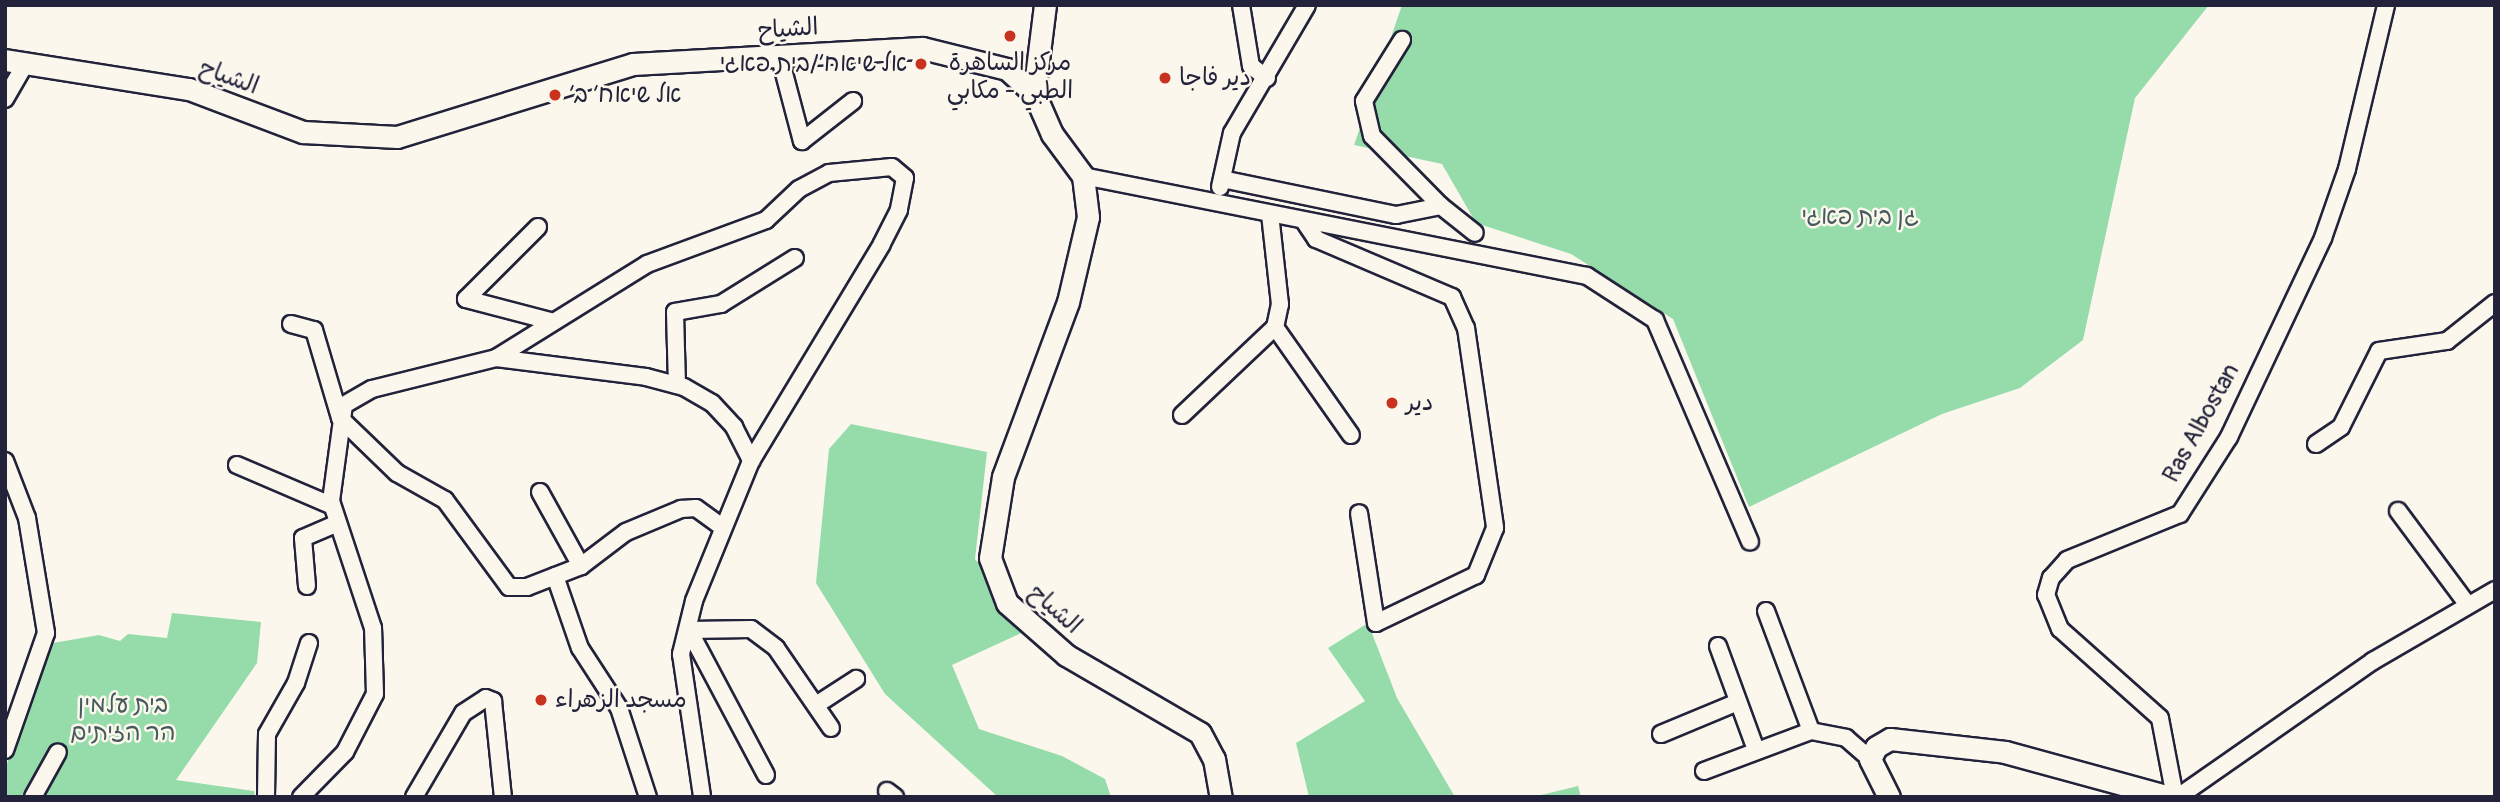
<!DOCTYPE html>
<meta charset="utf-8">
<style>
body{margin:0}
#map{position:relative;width:2500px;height:802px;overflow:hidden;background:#fbf7ec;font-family:Pangolin,"Playpen Sans Arabic","Playpen Sans Hebrew",sans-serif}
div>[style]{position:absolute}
.green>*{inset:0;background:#96dcaa}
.roads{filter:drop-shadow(2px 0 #22223b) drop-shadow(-2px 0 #22223b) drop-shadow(0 2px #22223b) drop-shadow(0 -2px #22223b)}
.minor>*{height:16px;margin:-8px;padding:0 8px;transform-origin:8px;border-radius:8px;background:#fbf7ec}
.tertiary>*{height:21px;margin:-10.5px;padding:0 10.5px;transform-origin:10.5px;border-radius:10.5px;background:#fbf7ec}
.dots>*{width:19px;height:19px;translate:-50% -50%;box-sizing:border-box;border:4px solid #fbf7ec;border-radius:50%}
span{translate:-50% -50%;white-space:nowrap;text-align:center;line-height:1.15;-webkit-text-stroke:5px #fbf7ec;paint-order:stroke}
.street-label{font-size:24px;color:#22223b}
.poi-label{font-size:24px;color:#22223b}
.right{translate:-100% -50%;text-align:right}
.left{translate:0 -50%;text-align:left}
.park-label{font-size:24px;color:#455a5c}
.frame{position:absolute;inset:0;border:7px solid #22223b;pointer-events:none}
</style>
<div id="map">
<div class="green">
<i style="clip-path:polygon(1402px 5px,2209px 5px,2135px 98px,2083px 340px,2020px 388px,1942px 414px,1749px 507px,1673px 319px,1571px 254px,1476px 223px,1442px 164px,1354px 145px)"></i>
<i style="clip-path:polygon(851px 424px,987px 452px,975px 559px,1032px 628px,952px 665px,979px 729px,1062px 756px,1105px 779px,1111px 797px,998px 797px,885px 694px,816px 583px,829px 449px)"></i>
<i style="clip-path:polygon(172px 613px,261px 622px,257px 663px,176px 780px,254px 791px,255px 797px,5px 797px,5px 769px,53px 643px,99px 635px,120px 641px,128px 634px,167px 638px)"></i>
<i style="clip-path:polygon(1368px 623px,1397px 698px,1455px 797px,1309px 797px,1296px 743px,1365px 701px,1328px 648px)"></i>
<i style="clip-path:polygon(1578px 786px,1581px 797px,1533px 797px)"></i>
</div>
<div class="roads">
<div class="minor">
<i style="left:1241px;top:5px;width:62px;rotate:80.7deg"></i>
<i style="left:1251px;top:66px;width:20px;rotate:37deg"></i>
<i style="left:780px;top:58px;width:86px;rotate:75.2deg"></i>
<i style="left:802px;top:141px;width:65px;rotate:-38.1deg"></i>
<i style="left:5px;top:99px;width:39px;rotate:-60deg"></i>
<i style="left:1083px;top:176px;width:514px;rotate:11.22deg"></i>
<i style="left:1587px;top:276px;width:81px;rotate:32.9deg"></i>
<i style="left:1655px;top:320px;width:241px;rotate:66.8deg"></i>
<i style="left:1222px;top:179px;width:178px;rotate:11.7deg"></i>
<i style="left:1396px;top:215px;width:46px;rotate:-11.3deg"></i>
<i style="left:1441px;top:206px;width:98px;rotate:-134.6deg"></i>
<i style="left:1372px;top:136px;width:36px;rotate:-103deg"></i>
<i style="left:1364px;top:101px;width:72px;rotate:-58.1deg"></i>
<i style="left:1220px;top:187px;width:55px;rotate:-77.5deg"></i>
<i style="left:1232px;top:133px;width:148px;rotate:-59.6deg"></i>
<i style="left:1441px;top:206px;width:43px;rotate:38.5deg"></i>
<i style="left:1270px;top:214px;width:91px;rotate:83.7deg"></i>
<i style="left:1280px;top:304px;width:24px;rotate:102deg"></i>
<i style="left:1275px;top:327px;width:132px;rotate:54.9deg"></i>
<i style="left:1304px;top:221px;width:22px;rotate:56deg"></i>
<i style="left:1316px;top:239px;width:148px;rotate:23.1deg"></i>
<i style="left:1452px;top:297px;width:34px;rotate:66deg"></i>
<i style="left:1466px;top:328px;width:202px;rotate:81.7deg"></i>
<i style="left:1495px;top:528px;width:51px;rotate:112deg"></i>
<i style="left:1476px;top:575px;width:111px;rotate:154.4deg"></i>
<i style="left:1376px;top:623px;width:111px;rotate:-98.8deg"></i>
<i style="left:538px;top:227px;width:102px;rotate:135deg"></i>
<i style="left:466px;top:299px;width:87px;rotate:14.7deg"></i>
<i style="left:291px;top:324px;width:24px;rotate:15deg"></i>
<i style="left:314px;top:330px;width:92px;rotate:73.5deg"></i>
<i style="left:340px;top:418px;width:79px;rotate:44deg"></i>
<i style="left:397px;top:473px;width:55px;rotate:29.4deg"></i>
<i style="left:445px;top:500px;width:108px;rotate:53.7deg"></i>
<i style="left:509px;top:587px;width:18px"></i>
<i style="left:527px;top:587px;width:58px;rotate:-21.3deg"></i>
<i style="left:581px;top:566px;width:56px;rotate:-37.1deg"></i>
<i style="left:626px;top:532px;width:60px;rotate:-22.7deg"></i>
<i style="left:681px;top:509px;width:15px;rotate:-4deg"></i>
<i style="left:696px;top:508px;width:32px;rotate:36deg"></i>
<i style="left:496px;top:358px;width:178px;rotate:-31.9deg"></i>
<i style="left:647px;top:264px;width:127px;rotate:-20.3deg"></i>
<i style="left:766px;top:220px;width:45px;rotate:-43.2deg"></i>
<i style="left:799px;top:189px;width:34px;rotate:-28deg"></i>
<i style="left:829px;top:173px;width:63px;rotate:-5.4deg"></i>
<i style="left:892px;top:167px;width:17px;rotate:40deg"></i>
<i style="left:905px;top:178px;width:33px;rotate:101deg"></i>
<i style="left:899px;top:210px;width:38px;rotate:117deg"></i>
<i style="left:882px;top:244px;width:253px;rotate:121.1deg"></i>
<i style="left:751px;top:461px;width:151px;rotate:112.2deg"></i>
<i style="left:694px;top:601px;width:55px;rotate:103.8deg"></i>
<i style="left:681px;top:654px;width:145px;rotate:81.6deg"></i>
<i style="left:677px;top:385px;width:73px;rotate:-91.6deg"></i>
<i style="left:675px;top:312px;width:47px;rotate:-9.9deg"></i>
<i style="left:721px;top:304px;width:87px;rotate:-31.9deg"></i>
<i style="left:1182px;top:415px;width:128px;rotate:-43.4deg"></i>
<i style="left:2316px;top:444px;width:30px;rotate:-34deg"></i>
<i style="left:2341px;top:427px;width:85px;rotate:-63.4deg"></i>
<i style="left:2379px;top:351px;width:69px;rotate:-8.4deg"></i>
<i style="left:2447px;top:341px;width:61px;rotate:-38.4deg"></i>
<i style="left:5px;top:461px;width:61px;rotate:68.9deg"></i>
<i style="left:27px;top:518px;width:117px;rotate:80.6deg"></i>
<i style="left:46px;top:633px;width:124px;rotate:109.3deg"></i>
<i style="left:237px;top:465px;width:102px;rotate:23.1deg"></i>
<i style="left:540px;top:492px;width:85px;rotate:61deg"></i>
<i style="left:2398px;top:511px;width:116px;rotate:53.4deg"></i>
<i style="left:555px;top:576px;width:76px;rotate:70.9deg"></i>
<i style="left:580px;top:648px;width:72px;rotate:57deg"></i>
<i style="left:619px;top:708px;width:94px;rotate:72deg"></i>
<i style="left:307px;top:586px;width:48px;rotate:-94.8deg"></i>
<i style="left:303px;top:538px;width:34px;rotate:-23deg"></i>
<i style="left:1766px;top:611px;width:128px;rotate:69.4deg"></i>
<i style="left:1811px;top:731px;width:36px;rotate:11deg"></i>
<i style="left:1846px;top:738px;width:32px;rotate:41deg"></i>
<i style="left:1718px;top:646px;width:111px;rotate:69.9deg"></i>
<i style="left:816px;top:705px;width:48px;rotate:-33deg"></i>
<i style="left:1661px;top:734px;width:83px;rotate:-22.6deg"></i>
<i style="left:1704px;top:771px;width:114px;rotate:-20.5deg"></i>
<i style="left:766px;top:775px;width:164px;rotate:-118deg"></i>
<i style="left:689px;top:630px;width:62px;rotate:-0.9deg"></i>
<i style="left:751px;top:629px;width:31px;rotate:37deg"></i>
<i style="left:776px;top:648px;width:97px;rotate:55.5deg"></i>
<i style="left:887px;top:791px;width:10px;rotate:37deg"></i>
<i style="left:33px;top:797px;width:51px;rotate:-60.9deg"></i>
<i style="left:266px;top:797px;width:63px;rotate:-89.1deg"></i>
<i style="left:267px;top:734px;width:59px;rotate:-60.4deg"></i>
<i style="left:296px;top:683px;width:42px;rotate:-72deg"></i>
<i style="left:301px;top:797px;width:63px;rotate:-45.6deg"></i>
<i style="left:345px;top:752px;width:65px;rotate:-62.7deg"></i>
<i style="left:375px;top:694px;width:66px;rotate:-91.7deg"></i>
<i style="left:373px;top:628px;width:134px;rotate:-108.3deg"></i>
<i style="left:331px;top:501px;width:97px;rotate:-82.3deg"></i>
<i style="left:344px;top:405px;width:32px;rotate:-30deg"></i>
<i style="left:372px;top:389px;width:128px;rotate:-14deg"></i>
<i style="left:496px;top:358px;width:151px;rotate:7.2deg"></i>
<i style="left:646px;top:377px;width:39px;rotate:15deg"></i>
<i style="left:684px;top:387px;width:32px;rotate:30deg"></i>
<i style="left:712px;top:403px;width:33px;rotate:47deg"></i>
<i style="left:734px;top:427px;width:38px;rotate:63deg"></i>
<i style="left:414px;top:797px;width:97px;rotate:-59.7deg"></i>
<i style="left:463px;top:713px;width:27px;rotate:-33deg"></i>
<i style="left:486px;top:698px;width:8px;rotate:23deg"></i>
<i style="left:493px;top:701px;width:97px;rotate:84.1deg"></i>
<i style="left:2175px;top:797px;width:80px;rotate:-100.8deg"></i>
<i style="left:2160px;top:718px;width:134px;rotate:-138.3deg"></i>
<i style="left:2060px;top:629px;width:37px;rotate:-112deg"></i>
<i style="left:2046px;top:595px;width:18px;rotate:-74deg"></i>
<i style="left:2051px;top:578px;width:24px;rotate:-48deg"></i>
<i style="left:2067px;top:560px;width:122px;rotate:-22.2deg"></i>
<i style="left:2180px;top:514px;width:91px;rotate:-57.5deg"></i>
<i style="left:2229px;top:437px;width:220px;rotate:-64.7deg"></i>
<i style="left:2323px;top:238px;width:73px;rotate:-70.8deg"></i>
<i style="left:2347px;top:169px;width:169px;rotate:-76.6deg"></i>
<i style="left:2178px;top:797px;width:238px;rotate:-34.9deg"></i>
<i style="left:2373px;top:661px;width:141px;rotate:-30.2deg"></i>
</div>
<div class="tertiary">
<i style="left:5px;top:60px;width:186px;rotate:9deg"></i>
<i style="left:189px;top:89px;width:122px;rotate:20.7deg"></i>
<i style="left:303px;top:132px;width:94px;rotate:3deg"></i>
<i style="left:397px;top:137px;width:247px;rotate:-17.2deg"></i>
<i style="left:633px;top:64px;width:289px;rotate:-3.2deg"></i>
<i style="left:922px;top:48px;width:88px;rotate:13.9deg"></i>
<i style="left:1007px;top:69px;width:36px;rotate:42deg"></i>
<i style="left:1034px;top:93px;width:45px;rotate:66.3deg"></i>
<i style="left:1052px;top:134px;width:52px;rotate:53.6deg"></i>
<i style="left:1083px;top:176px;width:41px;rotate:83deg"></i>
<i style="left:1088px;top:217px;width:87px;rotate:103.2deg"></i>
<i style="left:1068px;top:302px;width:187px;rotate:110.4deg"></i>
<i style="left:1003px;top:477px;width:82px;rotate:99.1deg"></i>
<i style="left:990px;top:558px;width:48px;rotate:69.3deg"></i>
<i style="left:1007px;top:603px;width:79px;rotate:41.4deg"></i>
<i style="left:1066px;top:655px;width:155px;rotate:30.2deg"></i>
<i style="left:1200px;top:733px;width:30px;rotate:62deg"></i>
<i style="left:1214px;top:759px;width:39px;rotate:80deg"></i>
<i style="left:1034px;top:93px;width:89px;rotate:-82.9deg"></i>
<i style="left:1889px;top:797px;width:42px;rotate:-116.6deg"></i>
<i style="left:1870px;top:759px;width:13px;rotate:-63deg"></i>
<i style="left:1876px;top:747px;width:16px;rotate:-30deg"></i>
<i style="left:1890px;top:739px;width:116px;rotate:6.4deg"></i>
<i style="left:2005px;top:752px;width:171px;rotate:15.3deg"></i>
</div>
</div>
<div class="dots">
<i style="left:1010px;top:36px;background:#c8321e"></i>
<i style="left:921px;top:64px;background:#c8321e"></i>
<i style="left:1165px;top:78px;background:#c8321e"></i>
<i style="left:555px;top:95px;background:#c8321e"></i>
<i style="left:1392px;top:403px;background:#c8321e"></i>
<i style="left:541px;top:700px;background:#c8321e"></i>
</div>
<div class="street-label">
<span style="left:788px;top:29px;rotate:-4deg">الشياح</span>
<span style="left:229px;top:77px;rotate:20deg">الشياح</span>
<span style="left:2201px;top:423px;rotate:-61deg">Ras Albostan</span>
<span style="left:1055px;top:609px;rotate:42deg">الشياح</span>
</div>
<div class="poi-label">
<span style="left:1010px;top:77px">مركز الساهرة<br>الطبي - مكابي</span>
<span class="right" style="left:907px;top:64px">אל שיאח׳/בית פאגי</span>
<span class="left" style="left:1179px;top:78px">دير فاجا</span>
<span class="left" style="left:569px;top:95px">אל שיאח׳ ב׳</span>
<span class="left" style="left:1406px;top:403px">دير</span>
<span class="left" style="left:555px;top:700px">مسجد الزهراء</span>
</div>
<div class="park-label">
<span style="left:1860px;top:217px">גן בית פאגי</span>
<span style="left:123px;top:719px">בית עלמין<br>הר הזיתים</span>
</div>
<div class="frame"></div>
</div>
